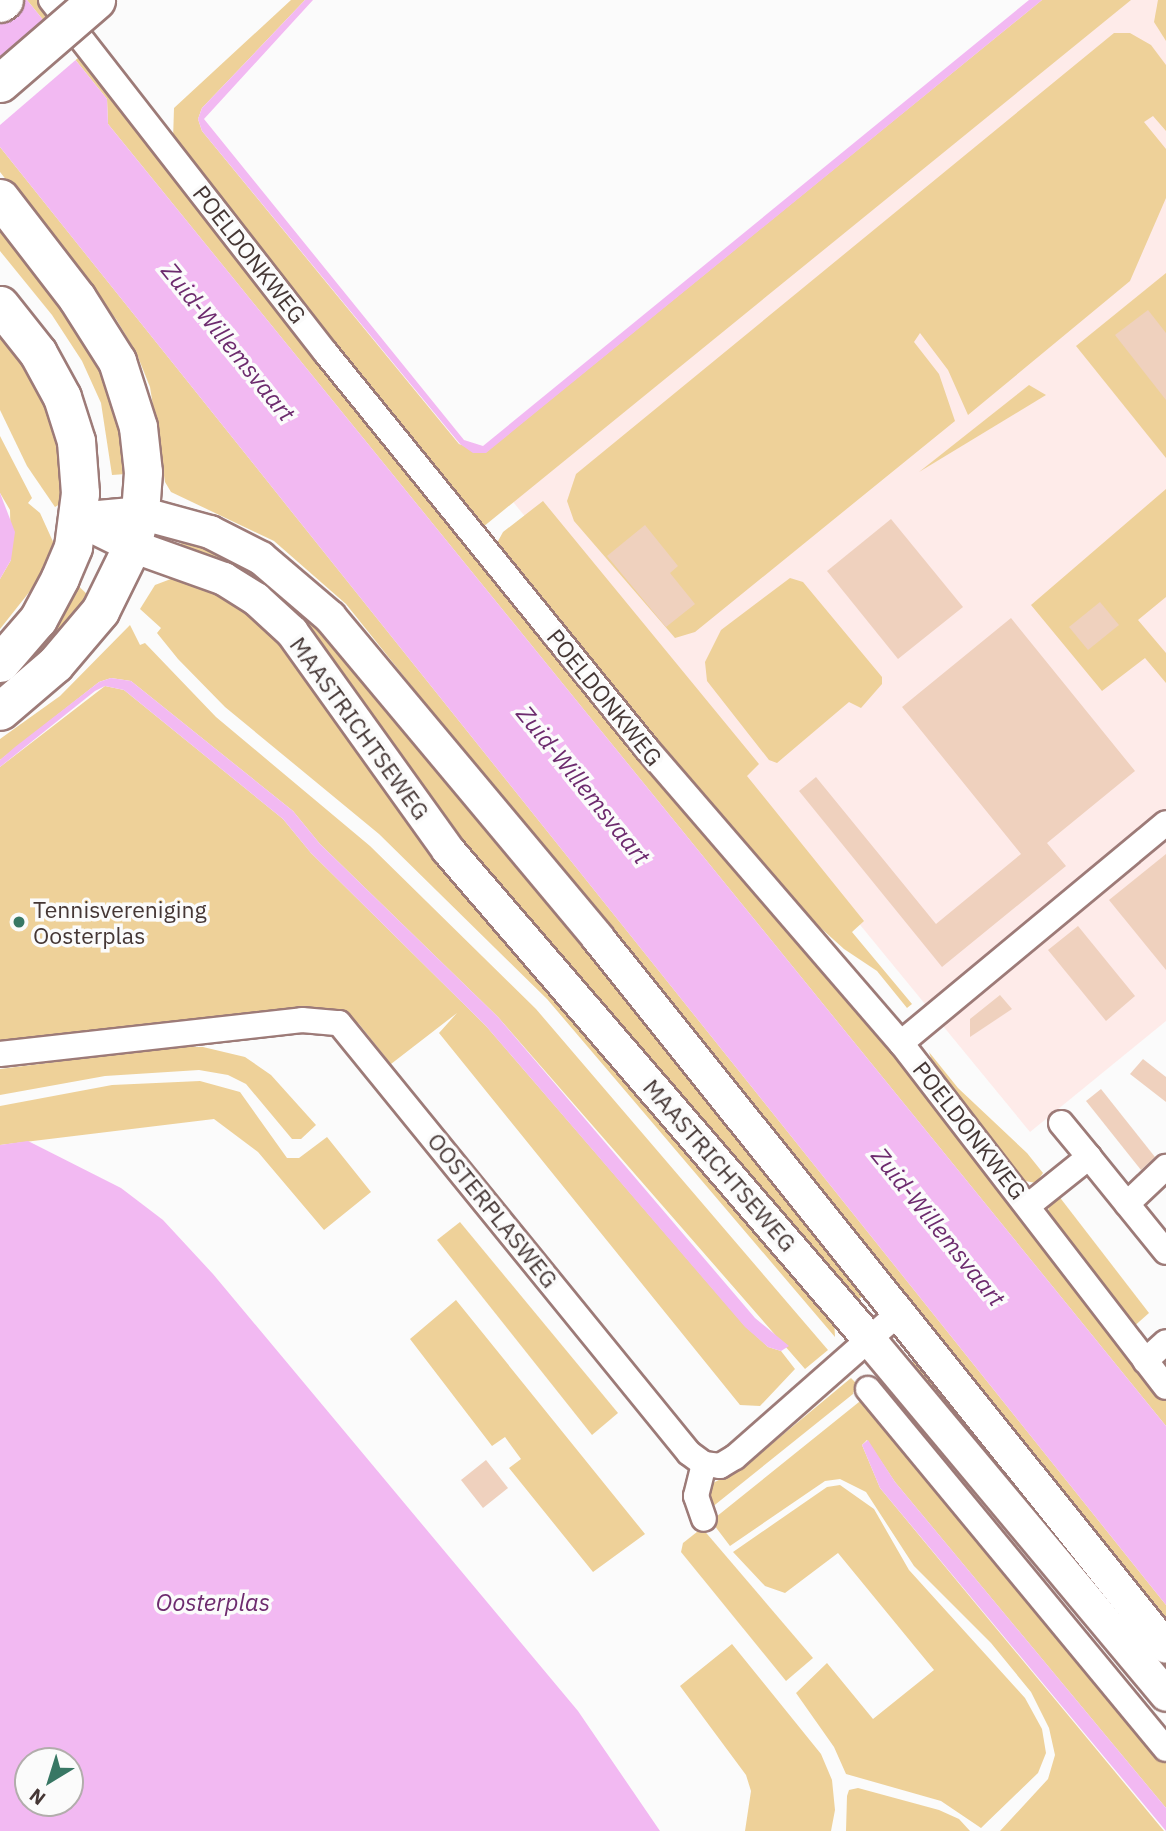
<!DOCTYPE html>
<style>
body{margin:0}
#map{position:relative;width:1166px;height:1831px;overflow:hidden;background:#fbfbfb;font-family:"IBM Plex Sans",sans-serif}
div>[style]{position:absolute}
.built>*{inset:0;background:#feebe9}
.green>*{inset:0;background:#eed199}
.water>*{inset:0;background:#f2b9f2}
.pier>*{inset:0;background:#fbfbfb}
.building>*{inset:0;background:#efd1be}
.roads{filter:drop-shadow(2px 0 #9d7b78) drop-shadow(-2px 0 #9d7b78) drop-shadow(0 2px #9d7b78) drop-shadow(0 -2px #9d7b78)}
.minor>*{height:24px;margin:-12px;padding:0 12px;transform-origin:12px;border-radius:12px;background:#fff}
.major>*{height:32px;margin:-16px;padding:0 16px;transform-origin:16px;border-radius:16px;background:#fff}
.highway>*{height:37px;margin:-18.5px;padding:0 18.5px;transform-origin:18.5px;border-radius:18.5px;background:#fff}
.bridges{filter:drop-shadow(2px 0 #9d7b78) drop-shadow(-2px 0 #9d7b78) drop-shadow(0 2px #9d7b78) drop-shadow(0 -2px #9d7b78)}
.highway-bridge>*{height:37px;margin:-18.5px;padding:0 18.5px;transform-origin:18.5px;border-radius:18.5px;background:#fff}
.dots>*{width:19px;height:19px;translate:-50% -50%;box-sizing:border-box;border:4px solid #fbfbfb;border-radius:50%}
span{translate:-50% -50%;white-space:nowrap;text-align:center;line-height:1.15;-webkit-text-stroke:7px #fbfbfb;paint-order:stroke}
.street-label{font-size:23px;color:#453735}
.poi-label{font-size:23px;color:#453735}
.left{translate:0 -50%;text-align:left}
.water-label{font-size:24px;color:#6d2b6e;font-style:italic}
.north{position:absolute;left:14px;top:1747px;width:70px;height:70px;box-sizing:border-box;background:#fbfbfb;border:2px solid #b2adac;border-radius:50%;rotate:218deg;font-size:19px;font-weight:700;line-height:28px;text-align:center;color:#453735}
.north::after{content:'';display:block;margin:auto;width:24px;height:32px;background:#387764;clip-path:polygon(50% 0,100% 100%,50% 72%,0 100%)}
</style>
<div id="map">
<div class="built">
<i style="clip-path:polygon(1037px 0,1166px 0,1166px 1021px,1030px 1132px,477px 458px)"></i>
</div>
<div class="green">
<i style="clip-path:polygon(27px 0,42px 0,845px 986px,844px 998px,854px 996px,1166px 1399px,1166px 1426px,108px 124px,107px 99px)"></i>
<i style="clip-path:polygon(291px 0,305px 0,202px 108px,198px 119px,202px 131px,459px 444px,485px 453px,1042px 0,1131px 0,483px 527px,173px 140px,174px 108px)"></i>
<i style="clip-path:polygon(1158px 0,1166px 0,1166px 41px,1154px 22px)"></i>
<i style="clip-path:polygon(1114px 33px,1130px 33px,1151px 45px,1166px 65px,1166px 131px,1153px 116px,1144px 122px,1166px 149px,1166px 198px,1130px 281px,968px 415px,948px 370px,920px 333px,914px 342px,939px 374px,955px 421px,695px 632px,675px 638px,574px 521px,567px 501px,576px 474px)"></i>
<i style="clip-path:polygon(0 147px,1166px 1605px,1166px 1628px,346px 604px,274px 541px,171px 492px,165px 482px,150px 387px,136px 352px,116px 319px,0 172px)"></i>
<i style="clip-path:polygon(0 224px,63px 307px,99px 366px,117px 416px,126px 474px,112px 475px,101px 403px,82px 361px,52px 315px,0 251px)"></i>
<i style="clip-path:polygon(1166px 273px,1166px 458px,1076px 346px)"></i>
<i style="clip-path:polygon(0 322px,32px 368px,64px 449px,62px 503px,55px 507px,27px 466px,0 410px)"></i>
<i style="clip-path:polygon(1029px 385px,1046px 395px,919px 472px)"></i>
<i style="clip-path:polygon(0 436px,32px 498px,28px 503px,40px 513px,55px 546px,42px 576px,0 629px,0 579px,11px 560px,10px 510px,0 493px)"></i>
<i style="clip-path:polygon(1166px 489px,1166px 597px,1138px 620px,1166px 653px,1166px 683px,1145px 658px,1102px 691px,1031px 605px)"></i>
<i style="clip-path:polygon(543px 501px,759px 764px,747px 776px,864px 921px,852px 932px,912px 1004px,907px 1008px,877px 971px,844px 949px,803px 912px,677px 769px,500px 549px,497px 543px,503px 532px)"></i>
<i style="clip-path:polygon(182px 539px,249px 569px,288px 598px,343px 653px,465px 805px,517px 859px,865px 1294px,851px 1306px,502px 899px,345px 687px,179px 549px)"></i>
<i style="clip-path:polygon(176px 577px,225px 596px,279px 639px,834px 1318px,835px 1337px,547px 999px,379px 834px,225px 707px,178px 659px,157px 633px,161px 628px,140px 609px,155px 585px)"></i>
<i style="clip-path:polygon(790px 578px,803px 582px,882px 677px,882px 684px,861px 708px,849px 702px,777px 763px,769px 760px,707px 681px,705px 662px,721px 630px)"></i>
<i style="clip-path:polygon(71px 579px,90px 597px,71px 625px,0 693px,0 675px)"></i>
<i style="clip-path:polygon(130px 625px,140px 645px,145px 643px,216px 717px,370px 846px,536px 1009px,828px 1350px,805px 1369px,498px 1017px,320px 844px,293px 811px,131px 681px,111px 678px,99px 682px,0 760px,0 739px,60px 696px)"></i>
<i style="clip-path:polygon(105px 686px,124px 690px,283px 819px,311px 853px,486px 1026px,745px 1326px,768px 1347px,781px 1351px,795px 1369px,760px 1406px,740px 1405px,439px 1033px,457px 1013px,391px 1064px,359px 1024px,344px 1013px,327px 1010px,0 1047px,0 767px)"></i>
<i style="clip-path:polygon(174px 1047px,203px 1047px,245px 1057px,271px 1075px,316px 1125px,301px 1139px,292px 1139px,246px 1084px,228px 1075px,199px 1070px,105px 1076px,0 1095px,0 1069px)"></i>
<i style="clip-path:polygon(929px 1052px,958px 1088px,1027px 1153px,1043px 1173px,1036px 1183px,1025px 1181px,933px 1064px)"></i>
<i style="clip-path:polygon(200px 1081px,240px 1092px,287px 1158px,299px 1158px,327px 1137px,371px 1192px,324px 1230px,258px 1152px,214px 1119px,0 1145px,0 1106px,112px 1085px)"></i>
<i style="clip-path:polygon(1058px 1195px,1149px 1313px,1131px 1329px,1048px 1213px,1049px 1204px)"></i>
<i style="clip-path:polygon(460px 1222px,618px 1413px,592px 1435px,437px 1240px)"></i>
<i style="clip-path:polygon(456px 1300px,645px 1534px,593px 1572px,509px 1468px,521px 1459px,505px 1437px,492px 1446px,410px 1339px)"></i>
<i style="clip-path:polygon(916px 1359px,1166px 1673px,904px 1370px)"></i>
<i style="clip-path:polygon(851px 1378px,856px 1383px,853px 1394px,706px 1512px,705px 1491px,713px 1483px,744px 1467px)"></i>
<i style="clip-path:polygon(866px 1401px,1166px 1758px,1166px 1808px,895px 1482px,867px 1440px,862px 1445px,880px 1488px,1164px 1831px,1000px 1831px,1048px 1779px,1055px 1755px,1049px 1728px,1031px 1692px,991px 1643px,914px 1566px,866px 1492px,840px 1479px,825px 1481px,730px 1546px,711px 1521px,859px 1402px)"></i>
<i style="clip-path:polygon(840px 1485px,874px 1509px,909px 1570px,1025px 1698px,1042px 1729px,1046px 1753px,1038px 1773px,981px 1828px,941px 1801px,846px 1774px,834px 1747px,796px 1693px,827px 1663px,873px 1719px,934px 1670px,838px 1553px,785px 1593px,765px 1586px,733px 1552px,827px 1487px)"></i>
<i style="clip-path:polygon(702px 1528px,813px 1658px,786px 1681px,681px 1552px,683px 1543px)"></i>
<i style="clip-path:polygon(732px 1644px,821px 1754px,832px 1780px,835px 1810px,831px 1831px,745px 1831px,751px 1791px,746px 1775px,680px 1686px)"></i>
<i style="clip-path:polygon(858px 1788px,939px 1810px,959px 1819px,970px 1831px,846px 1831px,847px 1796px,849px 1790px)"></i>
</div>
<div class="water">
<i style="clip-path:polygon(0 0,27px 0,107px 99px,108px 124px,1166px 1426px,1166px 1605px,0 147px)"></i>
<i style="clip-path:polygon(305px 0,313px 0,204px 119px,464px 440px,483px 446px,1029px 0,1042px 0,486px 453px,473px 453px,460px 444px,202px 131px,198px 119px,202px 108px)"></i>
<i style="clip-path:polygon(0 493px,15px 532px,11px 560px,0 579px)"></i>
<i style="clip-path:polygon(111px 678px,131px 681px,293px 811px,320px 844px,498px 1017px,755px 1318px,789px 1346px,781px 1351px,768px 1347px,745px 1327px,486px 1026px,311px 853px,283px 819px,124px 690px,105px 686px,95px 691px,0 767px,0 760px,15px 747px,99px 682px)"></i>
<i style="clip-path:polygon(evenodd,28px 1141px,121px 1188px,163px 1220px,213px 1274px,578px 1711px,660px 1831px,0 1831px,0 1145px,28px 1141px,28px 1761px,70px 1761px,70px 1803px,28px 1803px,28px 1761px)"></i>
<i style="clip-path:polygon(868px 1440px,895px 1482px,1166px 1808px,1166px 1831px,880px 1488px,862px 1445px)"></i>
</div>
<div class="pier">
<i style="clip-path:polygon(48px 20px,78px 58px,0 125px,0 61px)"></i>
</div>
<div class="building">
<i style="clip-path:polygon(1148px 310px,1166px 333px,1166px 400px,1115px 335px)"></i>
<i style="clip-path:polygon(891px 519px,963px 607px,898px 659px,827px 571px)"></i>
<i style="clip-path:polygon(645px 525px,678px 566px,670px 573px,695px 604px,666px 627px,607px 556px)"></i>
<i style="clip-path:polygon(1100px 602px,1119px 625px,1088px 650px,1069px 627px)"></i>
<i style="clip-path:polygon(1011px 618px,1135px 771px,1047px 843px,1066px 866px,942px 967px,799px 791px,816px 777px,936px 924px,1021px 854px,902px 707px)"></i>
<i style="clip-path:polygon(1166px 854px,1166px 970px,1109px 900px)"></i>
<i style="clip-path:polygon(1078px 926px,1135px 996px,1106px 1021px,1048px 950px)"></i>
<i style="clip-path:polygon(1000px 995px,1012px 1009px,970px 1037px,970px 1019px)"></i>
<i style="clip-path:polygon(1143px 1059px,1166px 1077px,1166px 1102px,1130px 1074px)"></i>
<i style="clip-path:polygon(1101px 1089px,1155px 1157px,1141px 1170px,1086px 1101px)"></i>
<i style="clip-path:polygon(486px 1460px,508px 1488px,483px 1508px,461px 1480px)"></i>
</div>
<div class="roads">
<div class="minor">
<i style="left:51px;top:0;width:447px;rotate:52.1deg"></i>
<i style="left:326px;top:353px;width:510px;rotate:50.97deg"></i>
<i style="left:647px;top:749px;width:389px;rotate:49.2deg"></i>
<i style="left:901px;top:1043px;width:434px;rotate:52.4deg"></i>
<i style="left:901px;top:1043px;width:344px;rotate:-39.7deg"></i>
<i style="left:0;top:1054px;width:304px;rotate:-6.4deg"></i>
<i style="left:302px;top:1020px;width:37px;rotate:5deg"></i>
<i style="left:339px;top:1023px;width:554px;rotate:50.86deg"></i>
<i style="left:689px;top:1453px;width:19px;rotate:36deg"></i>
<i style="left:704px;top:1464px;width:16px;rotate:7deg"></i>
<i style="left:720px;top:1466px;width:17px;rotate:-31deg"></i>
<i style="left:735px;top:1457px;width:220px;rotate:-41.3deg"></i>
<i style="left:1061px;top:1123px;width:44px;rotate:50.5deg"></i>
<i style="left:1127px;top:1204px;width:54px;rotate:-43.5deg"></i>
<i style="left:1029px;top:1205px;width:77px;rotate:-38.7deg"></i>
<i style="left:1089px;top:1157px;width:122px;rotate:51deg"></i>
<i style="left:1145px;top:1361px;width:28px;rotate:-42deg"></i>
<i style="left:868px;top:1389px;width:467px;rotate:50.4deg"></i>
<i style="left:704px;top:1464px;width:33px;rotate:104deg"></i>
<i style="left:696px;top:1496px;width:24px;rotate:71deg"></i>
</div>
<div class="major">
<i style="left:77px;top:519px;width:61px;rotate:26.1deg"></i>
<i style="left:132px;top:546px;width:98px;rotate:19.7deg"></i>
<i style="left:224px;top:579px;width:38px;rotate:32deg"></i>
<i style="left:256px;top:599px;width:49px;rotate:42.5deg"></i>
<i style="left:292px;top:632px;width:268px;rotate:54.4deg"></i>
<i style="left:448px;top:850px;width:644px;rotate:49.28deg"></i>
<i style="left:868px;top:1338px;width:465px;rotate:50.1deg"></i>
<i style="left:77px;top:519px;width:63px;rotate:-5.4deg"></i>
<i style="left:140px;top:513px;width:73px;rotate:15.2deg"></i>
<i style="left:210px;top:532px;width:57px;rotate:27deg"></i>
<i style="left:261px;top:558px;width:91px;rotate:40.5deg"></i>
<i style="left:330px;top:617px;width:418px;rotate:50.1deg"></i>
<i style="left:598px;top:938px;width:908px;rotate:51.3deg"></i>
</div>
<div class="highway">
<i style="left:0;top:3px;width:5px;rotate:-37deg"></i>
<i style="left:0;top:198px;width:126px;rotate:52.4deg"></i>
<i style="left:77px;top:298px;width:75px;rotate:57.6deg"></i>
<i style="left:117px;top:361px;width:69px;rotate:72.3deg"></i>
<i style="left:138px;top:427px;width:45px;rotate:83.7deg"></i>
<i style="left:143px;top:472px;width:41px;rotate:94.2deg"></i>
<i style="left:140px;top:513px;width:34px;rotate:104deg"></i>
<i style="left:132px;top:546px;width:72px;rotate:116.2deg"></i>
<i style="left:100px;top:611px;width:70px;rotate:130.3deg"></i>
<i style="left:55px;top:664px;width:72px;rotate:139.5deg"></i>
<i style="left:0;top:305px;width:61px;rotate:51.6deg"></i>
<i style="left:38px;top:353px;width:50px;rotate:61.4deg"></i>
<i style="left:62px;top:397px;width:46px;rotate:72.3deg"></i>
<i style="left:76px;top:441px;width:52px;rotate:85.6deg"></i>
<i style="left:80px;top:493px;width:54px;rotate:97.4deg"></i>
<i style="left:73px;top:547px;width:34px;rotate:113deg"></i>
<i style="left:60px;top:578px;width:47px;rotate:118.2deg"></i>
<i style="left:38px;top:619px;width:58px;rotate:130.8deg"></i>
</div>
</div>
<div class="bridges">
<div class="highway-bridge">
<i style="left:0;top:83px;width:127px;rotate:-40.8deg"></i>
</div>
</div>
<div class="dots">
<i style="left:19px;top:922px;background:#387764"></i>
</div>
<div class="street-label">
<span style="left:250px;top:254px;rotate:52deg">POELDONKWEG</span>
<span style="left:605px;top:697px;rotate:51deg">POELDONKWEG</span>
<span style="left:360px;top:728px;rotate:54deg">MAASTRICHTSEWEG</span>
<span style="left:970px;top:1130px;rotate:52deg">POELDONKWEG</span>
<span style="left:720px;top:1165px;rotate:49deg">MAASTRICHTSEWEG</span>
<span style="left:493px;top:1210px;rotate:51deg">OOSTERPLASWEG</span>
</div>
<div class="poi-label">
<span class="left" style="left:33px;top:922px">Tennisvereniging<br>Oosterplas</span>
</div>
<div class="water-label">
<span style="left:228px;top:342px;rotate:51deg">Zuid-Willemsvaart</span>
<span style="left:583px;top:785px;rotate:51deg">Zuid-Willemsvaart</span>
<span style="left:938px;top:1227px;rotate:51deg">Zuid-Willemsvaart</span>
<span style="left:213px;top:1603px">Oosterplas</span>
</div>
<div class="north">N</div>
</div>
